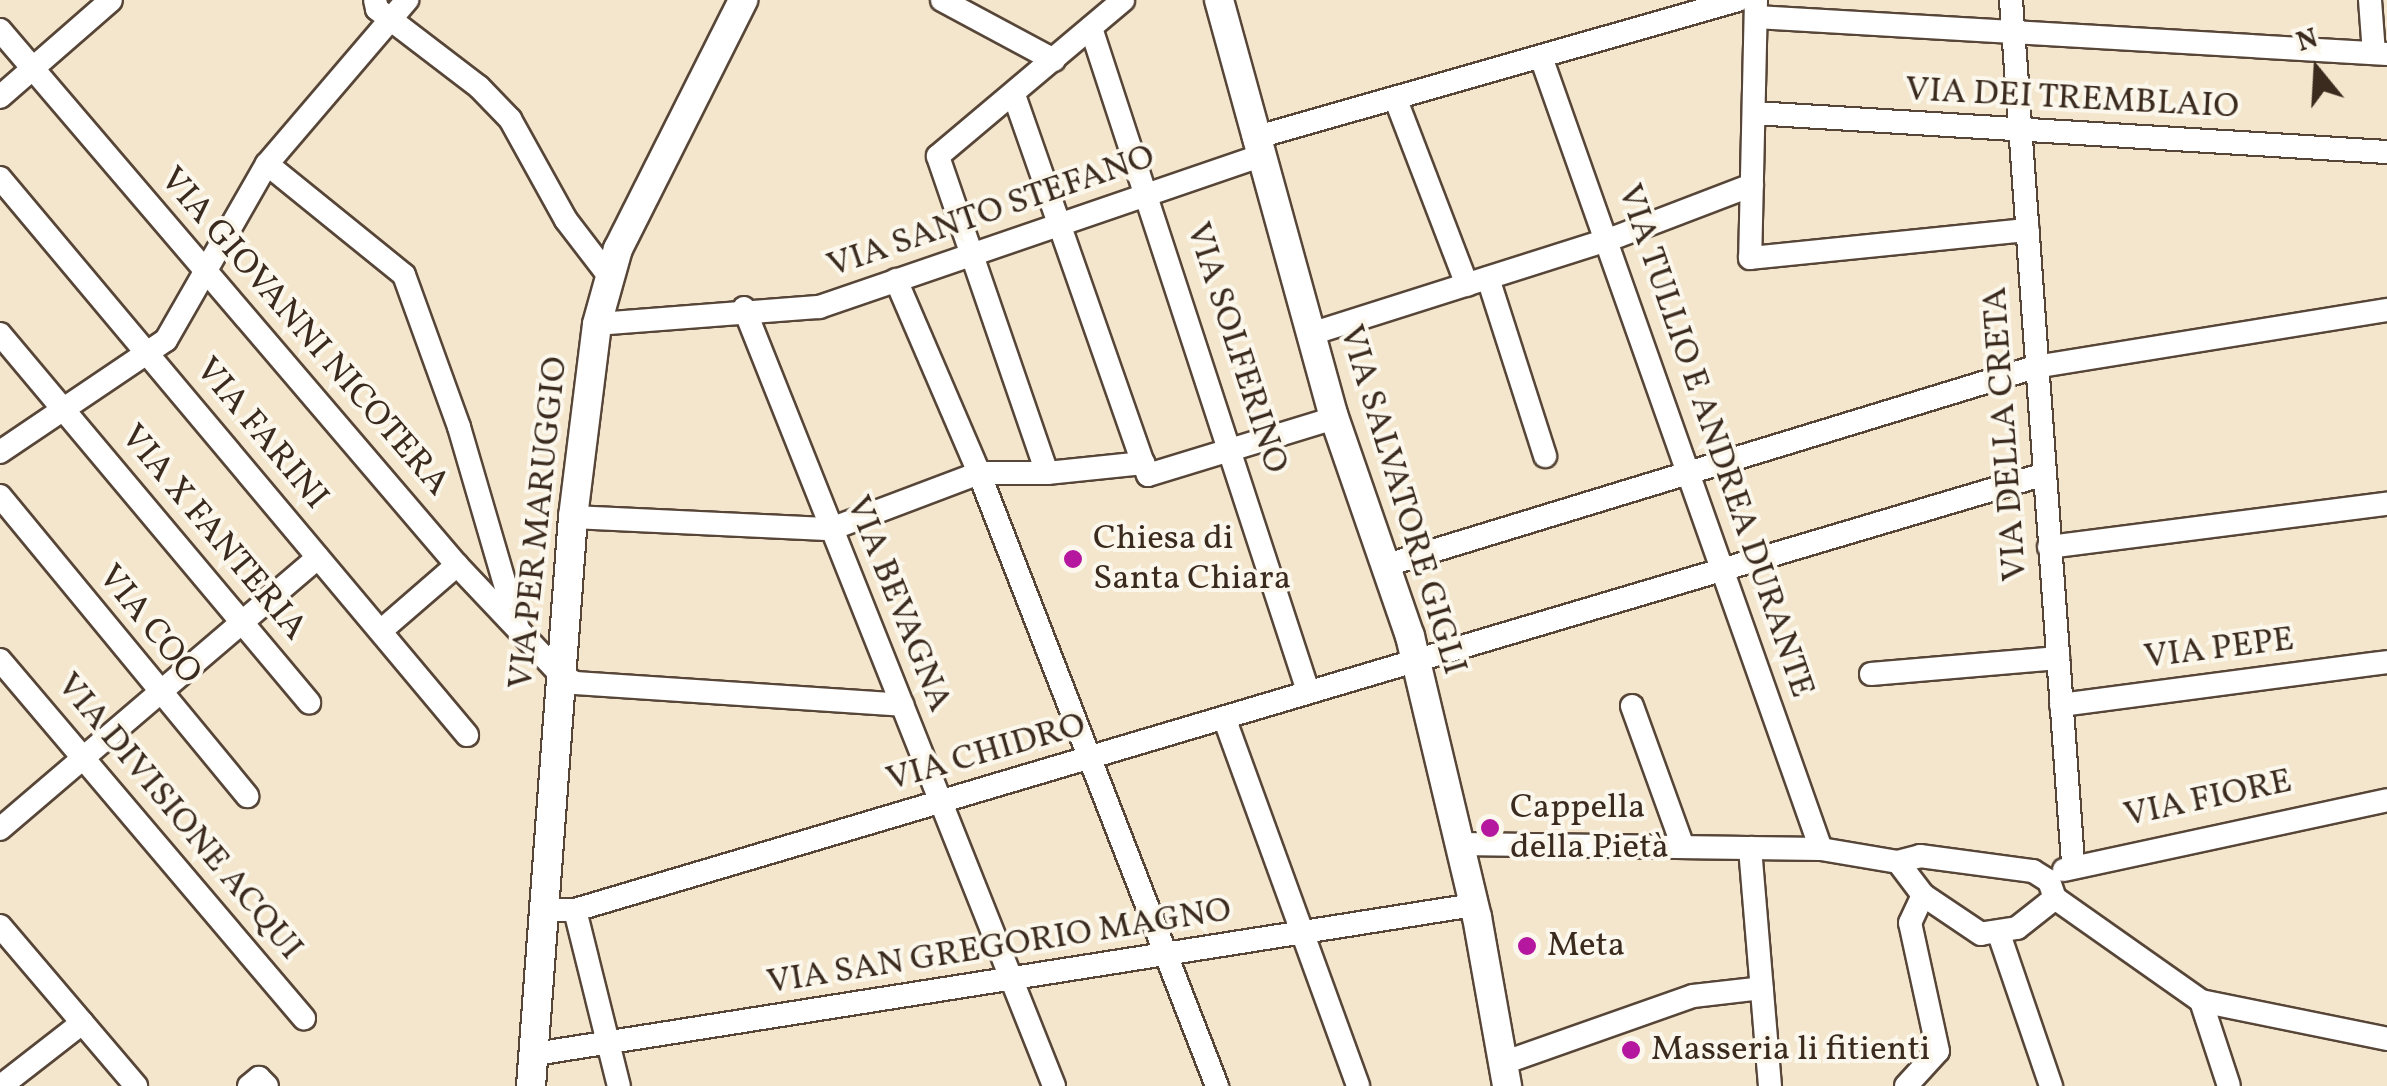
<!DOCTYPE html>
<meta charset="utf-8">
<style>
body{margin:0}
#map{position:relative;width:2387px;height:1086px;overflow:hidden;background:#f3e6cc;font-family:Vollkorn,serif}
div>[style]{position:absolute}
.roads{filter:drop-shadow(2px 0 #574638) drop-shadow(-2px 0 #574638) drop-shadow(0 2px #574638) drop-shadow(0 -2px #574638)}
.minor>*{height:22px;margin:-11px;padding:0 11px;transform-origin:11px;border-radius:11px;background:#fff}
.tertiary>*{height:28px;margin:-14px;padding:0 14px;transform-origin:14px;border-radius:14px;background:#fff}
.dots>*{width:28px;height:28px;translate:-50% -50%;box-sizing:border-box;border:5px solid #fbf7ec;border-radius:50%}
span{translate:-50% -50%;white-space:nowrap;text-align:center;line-height:1.15;-webkit-text-stroke:8px #fbf7ec;paint-order:stroke}
.street-label{font-size:35px;color:#3b2a1e}
.poi-label{font-size:35px;color:#3b2a1e}
.left{translate:0 -50%;text-align:left}
.north{position:absolute;left:2267px;top:20px;width:100px;height:100px;-webkit-text-stroke:8px #fbf7ec;paint-order:stroke;rotate:342deg;font-size:28px;font-weight:700;line-height:40px;text-align:center;color:#3b2a1e}
.north::after{content:'';display:block;margin:auto;width:35px;height:45px;background:#3b2a1e;clip-path:polygon(50% 0,100% 100%,50% 72%,0 100%)}
</style>
<div id="map">
<div class="roads">
<div class="minor">
<i style="left:375px;top:0;width:9px;rotate:77deg"></i>
<i style="left:377px;top:9px;width:128px;rotate:37.4deg"></i>
<i style="left:479px;top:87px;width:45px;rotate:45.9deg"></i>
<i style="left:510px;top:119px;width:115px;rotate:61deg"></i>
<i style="left:566px;top:220px;width:71px;rotate:52.5deg"></i>
<i style="left:942px;top:0;width:127px;rotate:28.2deg"></i>
<i style="left:1756px;top:0;width:258px;rotate:91.3deg"></i>
<i style="left:1750px;top:258px;width:279px;rotate:-5.8deg"></i>
<i style="left:2011px;top:0;width:865px;rotate:85.89deg"></i>
<i style="left:2370px;top:0;width:53px;rotate:85.7deg"></i>
<i style="left:1756px;top:17px;width:632px;rotate:3.36deg"></i>
<i style="left:1091px;top:28px;width:698px;rotate:71.88deg"></i>
<i style="left:0;top:30px;width:704px;rotate:49.5deg"></i>
<i style="left:457px;top:565px;width:150px;rotate:46.6deg"></i>
<i style="left:560px;top:674px;width:17px;rotate:31deg"></i>
<i style="left:575px;top:683px;width:328px;rotate:3.8deg"></i>
<i style="left:1541px;top:57px;width:840px;rotate:70.53deg"></i>
<i style="left:1014px;top:95px;width:390px;rotate:70.7deg"></i>
<i style="left:0;top:97px;width:147px;rotate:-41.1deg"></i>
<i style="left:1396px;top:100px;width:198px;rotate:69deg"></i>
<i style="left:1754px;top:113px;width:634px;rotate:3.53deg"></i>
<i style="left:1254px;top:138px;width:503px;rotate:-15.91deg"></i>
<i style="left:267px;top:164px;width:176px;rotate:39deg"></i>
<i style="left:404px;top:275px;width:162px;rotate:70.1deg"></i>
<i style="left:459px;top:427px;width:210px;rotate:73.7deg"></i>
<i style="left:0;top:178px;width:727px;rotate:50.02deg"></i>
<i style="left:1488px;top:278px;width:187px;rotate:72.2deg"></i>
<i style="left:896px;top:280px;width:210px;rotate:66.7deg"></i>
<i style="left:979px;top:473px;width:68px"></i>
<i style="left:1047px;top:473px;width:335px;rotate:-109deg"></i>
<i style="left:938px;top:156px;width:242px;rotate:-40.1deg"></i>
<i style="left:744px;top:308px;width:837px;rotate:68.27deg"></i>
<i style="left:597px;top:324px;width:223px;rotate:-4.4deg"></i>
<i style="left:819px;top:307px;width:464px;rotate:-18.9deg"></i>
<i style="left:0;top:334px;width:481px;rotate:50deg"></i>
<i style="left:1311px;top:334px;width:312px;rotate:-17.6deg"></i>
<i style="left:1608px;top:240px;width:154px;rotate:-20.9deg"></i>
<i style="left:0;top:452px;width:200px;rotate:-34deg"></i>
<i style="left:166px;top:340px;width:203px;rotate:-60.2deg"></i>
<i style="left:267px;top:164px;width:216px;rotate:-49.5deg"></i>
<i style="left:1047px;top:473px;width:97px;rotate:-5.9deg"></i>
<i style="left:1143px;top:463px;width:13px;rotate:67deg"></i>
<i style="left:1148px;top:475px;width:195px;rotate:-17deg"></i>
<i style="left:0;top:496px;width:389px;rotate:50.5deg"></i>
<i style="left:573px;top:517px;width:258px;rotate:2.7deg"></i>
<i style="left:831px;top:529px;width:158px;rotate:-20.7deg"></i>
<i style="left:979px;top:473px;width:658px;rotate:68.78deg"></i>
<i style="left:2049px;top:547px;width:341px;rotate:-7.3deg"></i>
<i style="left:1390px;top:564px;width:674px;rotate:-16.98deg"></i>
<i style="left:2035px;top:367px;width:357px;rotate:-9.2deg"></i>
<i style="left:383px;top:629px;width:98px;rotate:-40.9deg"></i>
<i style="left:0;top:660px;width:470px;rotate:49.7deg"></i>
<i style="left:1871px;top:674px;width:188px;rotate:-4.9deg"></i>
<i style="left:2061px;top:705px;width:329px;rotate:-7.5deg"></i>
<i style="left:1632px;top:706px;width:150px;rotate:70.1deg"></i>
<i style="left:1225px;top:720px;width:389px;rotate:70deg"></i>
<i style="left:0;top:829px;width:418px;rotate:-40.5deg"></i>
<i style="left:1460px;top:844px;width:361px;rotate:0.8deg"></i>
<i style="left:1821px;top:849px;width:78px;rotate:9.6deg"></i>
<i style="left:1750px;top:848px;width:239px;rotate:85.2deg"></i>
<i style="left:2064px;top:870px;width:330px;rotate:-12.2deg"></i>
<i style="left:2055px;top:898px;width:48px;rotate:141.7deg"></i>
<i style="left:2017px;top:928px;width:36px;rotate:171deg"></i>
<i style="left:1981px;top:934px;width:70px;rotate:-146.1deg"></i>
<i style="left:1923px;top:895px;width:41px;rotate:-127.1deg"></i>
<i style="left:1898px;top:862px;width:23px;rotate:-15deg"></i>
<i style="left:1920px;top:856px;width:114px;rotate:7.6deg"></i>
<i style="left:2033px;top:871px;width:19px;rotate:32deg"></i>
<i style="left:2049px;top:881px;width:18px;rotate:71deg"></i>
<i style="left:2055px;top:898px;width:179px;rotate:35.2deg"></i>
<i style="left:2201px;top:1001px;width:190px;rotate:11.5deg"></i>
<i style="left:545px;top:910px;width:30px"></i>
<i style="left:575px;top:910px;width:1530px;rotate:-16.52deg"></i>
<i style="left:575px;top:910px;width:181px;rotate:76deg"></i>
<i style="left:0;top:926px;width:210px;rotate:49.6deg"></i>
<i style="left:1999px;top:934px;width:161px;rotate:71.1deg"></i>
<i style="left:2201px;top:1001px;width:89px;rotate:71.8deg"></i>
<i style="left:535px;top:1054px;width:951px;rotate:-9.02deg"></i>
<i style="left:1503px;top:1063px;width:201px;rotate:-19.4deg"></i>
<i style="left:1693px;top:996px;width:69px;rotate:-6.6deg"></i>
<i style="left:1px;top:1086px;width:103px;rotate:-37.9deg"></i>
<i style="left:249px;top:1086px;width:13px;rotate:-39deg"></i>
<i style="left:259px;top:1078px;width:11px;rotate:45deg"></i>
<i style="left:1906px;top:1086px;width:47px;rotate:-47.6deg"></i>
<i style="left:1938px;top:1051px;width:131px;rotate:-102.3deg"></i>
<i style="left:1910px;top:923px;width:31px;rotate:-65deg"></i>
</div>
<div class="tertiary">
<i style="left:1219px;top:0;width:429px;rotate:74.6deg"></i>
<i style="left:1333px;top:414px;width:235px;rotate:70.9deg"></i>
<i style="left:1410px;top:636px;width:289px;rotate:76.6deg"></i>
<i style="left:1477px;top:917px;width:172px;rotate:79.9deg"></i>
<i style="left:531px;top:1086px;width:571px;rotate:-85.78deg"></i>
<i style="left:573px;top:517px;width:194px;rotate:-82.9deg"></i>
<i style="left:597px;top:324px;width:78px;rotate:-74.4deg"></i>
<i style="left:618px;top:249px;width:279px;rotate:-63.3deg"></i>
</div>
</div>
<div class="dots">
<i style="left:1073px;top:559px;background:#b5179e"></i>
<i style="left:1490px;top:828px;background:#b5179e"></i>
<i style="left:1527px;top:946px;background:#b5179e"></i>
<i style="left:1631px;top:1050px;background:#b5179e"></i>
</div>
<div class="street-label">
<span style="left:2072px;top:99px;rotate:3deg">VIA DEI TREMBLAIO</span>
<span style="left:991px;top:212px;rotate:-19deg">VIA SANTO STEFANO</span>
<span style="left:304px;top:332px;rotate:49deg">VIA GIOVANNI NICOTERA</span>
<span style="left:1236px;top:348px;rotate:72deg">VIA SOLFERINO</span>
<span style="left:261px;top:434px;rotate:50deg">VIA FARINI</span>
<span style="left:2006px;top:434px;rotate:-94deg">VIA DELLA CRETA</span>
<span style="left:1715px;top:441px;rotate:71deg">VIA TULLIO E ANDREA DURANTE</span>
<span style="left:1402px;top:500px;rotate:73deg">VIA SALVATORE GIGLI</span>
<span style="left:539px;top:523px;rotate:-84deg">VIA PER MARUGGIO</span>
<span style="left:213px;top:533px;rotate:50deg">VIA X FANTERIA</span>
<span style="left:898px;top:604px;rotate:68deg">VIA BEVAGNA</span>
<span style="left:149px;top:625px;rotate:51deg">VIA COO</span>
<span style="left:2219px;top:649px;rotate:-7deg">VIA PEPE</span>
<span style="left:986px;top:753px;rotate:-16deg">VIA CHIDRO</span>
<span style="left:2208px;top:799px;rotate:-12deg">VIA FIORE</span>
<span style="left:179px;top:817px;rotate:50deg">VIA DIVISIONE ACQUI</span>
<span style="left:999px;top:947px;rotate:-9deg">VIA SAN GREGORIO MAGNO</span>
</div>
<div class="poi-label">
<span class="left" style="left:1093px;top:559px">Chiesa di<br>Santa Chiara</span>
<span class="left" style="left:1510px;top:828px">Cappella<br>della Pietà</span>
<span class="left" style="left:1547px;top:946px">Meta</span>
<span class="left" style="left:1651px;top:1050px">Masseria li fitienti</span>
</div>
<div class="north">N</div>
</div>
